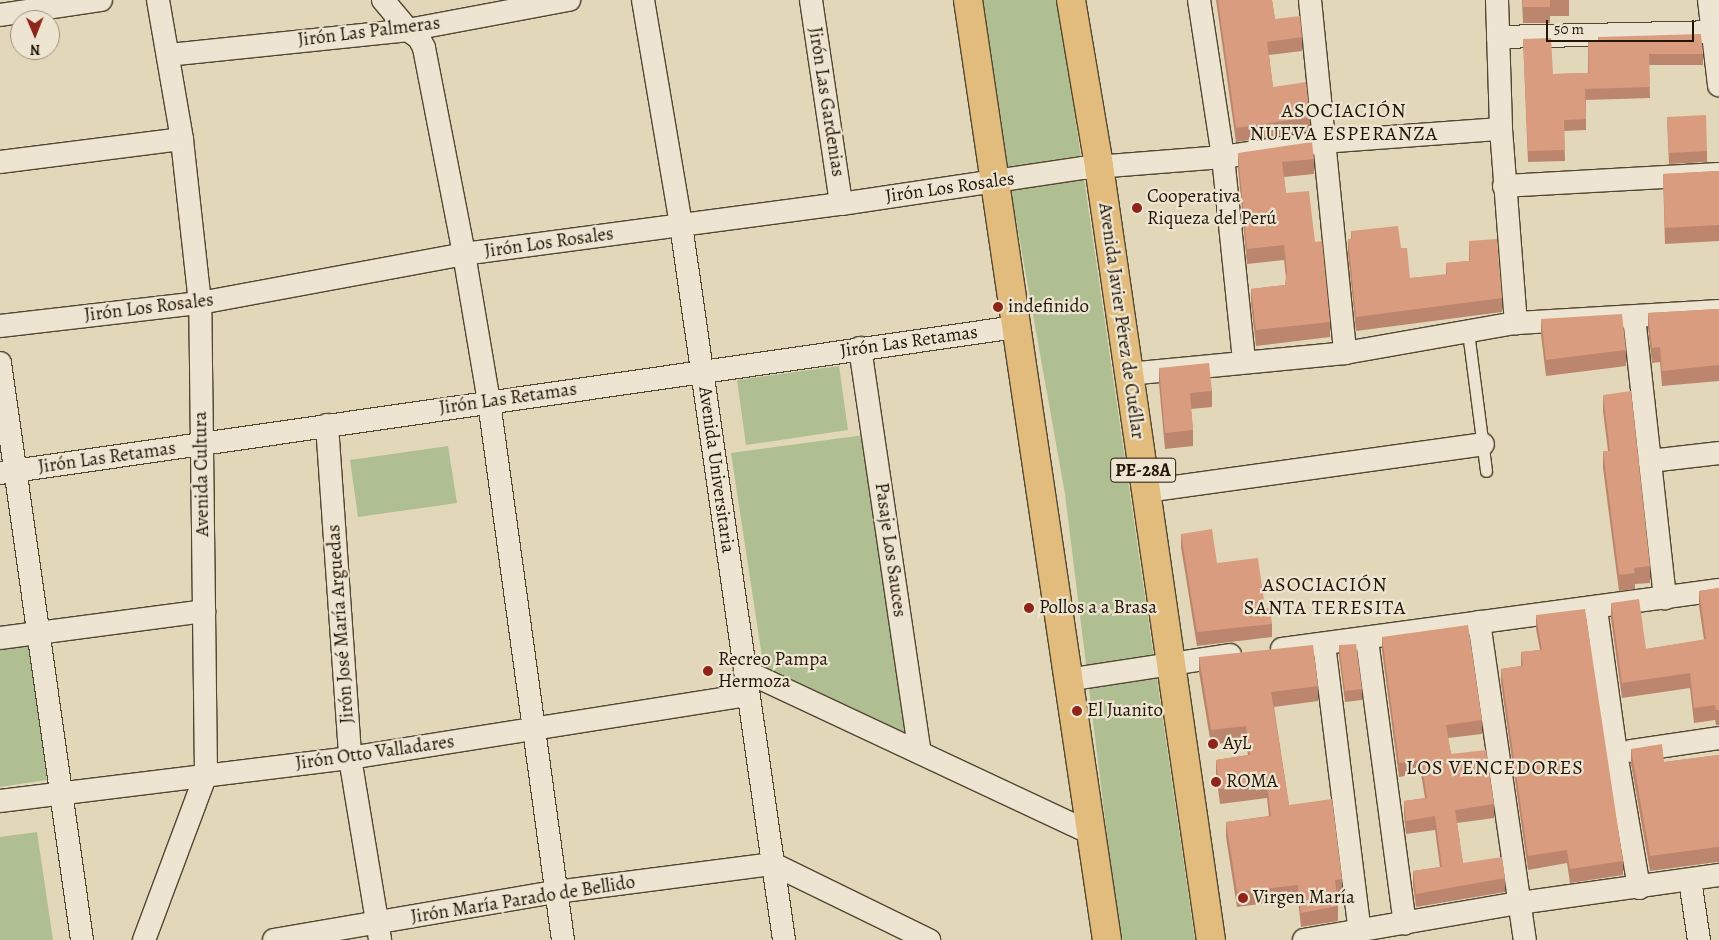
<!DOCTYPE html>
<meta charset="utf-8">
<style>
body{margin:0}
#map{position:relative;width:1719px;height:940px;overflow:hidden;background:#e3d7b9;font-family:Alegreya,serif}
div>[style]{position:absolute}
.green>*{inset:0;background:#b0bf91}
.roads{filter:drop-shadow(1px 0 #524631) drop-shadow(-1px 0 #524631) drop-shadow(0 1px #524631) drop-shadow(0 -1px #524631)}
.service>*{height:11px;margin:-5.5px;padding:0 5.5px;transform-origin:5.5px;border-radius:5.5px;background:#ede5d2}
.minor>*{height:22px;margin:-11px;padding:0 11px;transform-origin:11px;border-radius:11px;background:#ede5d2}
.trunk>*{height:28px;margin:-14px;padding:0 14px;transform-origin:14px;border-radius:14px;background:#e2bc7c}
.wall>*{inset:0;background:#bb866d}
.building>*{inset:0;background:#da9c7f}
.dots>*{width:14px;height:14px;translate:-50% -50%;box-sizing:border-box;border:2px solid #ede5d2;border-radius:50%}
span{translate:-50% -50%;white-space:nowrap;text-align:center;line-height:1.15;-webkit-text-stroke:4.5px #ede5d2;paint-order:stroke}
.shield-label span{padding:1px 4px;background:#ede5d2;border:1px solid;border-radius:4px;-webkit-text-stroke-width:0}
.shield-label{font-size:18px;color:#221504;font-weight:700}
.street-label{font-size:19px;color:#221504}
.poi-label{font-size:19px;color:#221504}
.left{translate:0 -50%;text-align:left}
.neighbourhood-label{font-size:20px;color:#221504;letter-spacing:1px}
.north{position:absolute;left:10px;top:10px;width:50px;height:50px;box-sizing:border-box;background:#ede5d2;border:1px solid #9c9280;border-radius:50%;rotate:179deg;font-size:14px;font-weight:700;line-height:20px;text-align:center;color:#221504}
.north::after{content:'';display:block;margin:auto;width:18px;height:22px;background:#8f2418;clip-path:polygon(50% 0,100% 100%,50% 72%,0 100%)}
.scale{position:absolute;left:1546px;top:20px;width:148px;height:22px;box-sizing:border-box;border:2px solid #221504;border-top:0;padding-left:6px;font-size:15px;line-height:18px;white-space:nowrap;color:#221504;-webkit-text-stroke:4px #ede5d2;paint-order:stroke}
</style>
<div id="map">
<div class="green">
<i style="clip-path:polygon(983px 0,1058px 0,1195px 940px,1120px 940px,1065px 494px,1009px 180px)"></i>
<i style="clip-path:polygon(839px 366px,848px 430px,746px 445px,737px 380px)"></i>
<i style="clip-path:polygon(864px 435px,906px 736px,764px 670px,731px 453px)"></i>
<i style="clip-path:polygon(448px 446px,457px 503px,358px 517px,350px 460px)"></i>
<i style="clip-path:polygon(28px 640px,47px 780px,0 787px,0 644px)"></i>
<i style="clip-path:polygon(37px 832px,53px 940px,0 940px,0 837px)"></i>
</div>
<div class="roads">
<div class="service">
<i style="left:1468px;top:332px;width:140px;rotate:82.6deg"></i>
</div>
<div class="minor">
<i style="left:383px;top:0;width:39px;rotate:50deg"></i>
<i style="left:408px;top:30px;width:14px;rotate:36deg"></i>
<i style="left:419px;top:38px;width:11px;rotate:63deg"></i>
<i style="left:424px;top:48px;width:210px;rotate:79deg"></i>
<i style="left:464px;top:254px;width:150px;rotate:80.4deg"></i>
<i style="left:489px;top:402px;width:543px;rotate:82.17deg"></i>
<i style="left:643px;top:0;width:228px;rotate:80.4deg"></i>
<i style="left:681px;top:225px;width:722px;rotate:81.8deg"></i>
<i style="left:811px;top:0;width:206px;rotate:81.6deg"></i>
<i style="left:1199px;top:0;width:159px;rotate:81.3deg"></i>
<i style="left:1223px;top:157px;width:205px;rotate:84.1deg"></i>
<i style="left:1310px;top:0;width:355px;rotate:84.3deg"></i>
<i style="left:1497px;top:0;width:129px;rotate:88.2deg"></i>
<i style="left:1501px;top:129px;width:195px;rotate:85.6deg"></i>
<i style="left:1709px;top:0;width:86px;rotate:83.3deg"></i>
<i style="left:0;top:15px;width:102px;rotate:-8.4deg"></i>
<i style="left:1498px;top:37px;width:214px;rotate:-1.3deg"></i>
<i style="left:168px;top:55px;width:241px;rotate:-5.9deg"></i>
<i style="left:408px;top:30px;width:164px;rotate:-10.6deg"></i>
<i style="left:0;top:162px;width:183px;rotate:-7.2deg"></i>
<i style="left:1504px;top:186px;width:215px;rotate:-3.2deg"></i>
<i style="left:1634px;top:317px;width:283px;rotate:83.7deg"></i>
<i style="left:0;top:326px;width:201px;rotate:-6.6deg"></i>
<i style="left:200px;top:303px;width:269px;rotate:-10.5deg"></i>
<i style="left:464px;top:254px;width:380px;rotate:-7.6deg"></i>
<i style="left:841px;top:204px;width:245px;rotate:-8.5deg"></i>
<i style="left:1083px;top:168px;width:140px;rotate:-4.5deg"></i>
<i style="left:1223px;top:157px;width:100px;rotate:-8.6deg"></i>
<i style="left:1322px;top:142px;width:179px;rotate:-4.2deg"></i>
<i style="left:860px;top:348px;width:408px;rotate:81.6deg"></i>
<i style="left:0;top:363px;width:583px;rotate:81.91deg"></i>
<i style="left:1128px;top:374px;width:218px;rotate:-5.5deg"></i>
<i style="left:1345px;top:353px;width:174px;rotate:-10deg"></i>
<i style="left:1516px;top:323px;width:203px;rotate:-3.4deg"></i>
<i style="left:327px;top:425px;width:334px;rotate:86deg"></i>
<i style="left:350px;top:758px;width:184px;rotate:80.6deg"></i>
<i style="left:1650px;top:461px;width:69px;rotate:-6.6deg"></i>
<i style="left:0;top:473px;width:1026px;rotate:-8.18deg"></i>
<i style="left:1146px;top:491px;width:340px;rotate:-7.9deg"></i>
<i style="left:1596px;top:609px;width:145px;rotate:82.1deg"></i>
<i style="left:1616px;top:753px;width:137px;rotate:80.3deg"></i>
<i style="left:1479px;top:622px;width:321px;rotate:81.8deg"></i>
<i style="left:0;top:638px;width:206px;rotate:-7.5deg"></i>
<i style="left:1367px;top:640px;width:286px;rotate:82.4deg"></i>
<i style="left:1324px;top:644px;width:289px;rotate:82.9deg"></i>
<i style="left:1282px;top:649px;width:441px;rotate:-7.7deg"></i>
<i style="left:745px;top:671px;width:379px;rotate:25.1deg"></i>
<i style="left:1067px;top:680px;width:165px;rotate:-8.7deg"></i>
<i style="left:1631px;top:751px;width:89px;rotate:-8.4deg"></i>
<i style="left:0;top:801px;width:353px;rotate:-7deg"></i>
<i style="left:350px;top:758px;width:403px;rotate:-9deg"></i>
<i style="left:1690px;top:880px;width:61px;rotate:81.5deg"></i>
<i style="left:144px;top:940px;width:177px;rotate:-69.5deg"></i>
<i style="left:206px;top:774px;width:471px;rotate:-90.7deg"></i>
<i style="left:200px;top:303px;width:165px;rotate:-96.3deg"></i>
<i style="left:182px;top:139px;width:141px;rotate:-99.8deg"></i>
<i style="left:274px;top:940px;width:286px;rotate:-9.7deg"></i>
<i style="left:556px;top:892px;width:219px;rotate:-7.4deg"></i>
<i style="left:773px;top:864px;width:174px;rotate:26deg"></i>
<i style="left:1304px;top:940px;width:218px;rotate:-9.8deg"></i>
<i style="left:1519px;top:903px;width:202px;rotate:-8deg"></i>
</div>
<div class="trunk">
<i style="left:968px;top:0;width:950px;rotate:81.59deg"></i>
<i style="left:1071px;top:0;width:168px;rotate:80.4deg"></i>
<i style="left:1099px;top:166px;width:782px;rotate:81.77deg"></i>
</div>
</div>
<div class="wall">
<i style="clip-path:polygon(1216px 0,1272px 0,1275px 19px,1302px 37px,1302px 51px,1269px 55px,1273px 87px,1310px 117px,1310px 131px,1236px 142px)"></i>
<i style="clip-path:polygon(1522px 0,1569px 0,1569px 16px,1550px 16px,1550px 23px,1523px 23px)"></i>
<i style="clip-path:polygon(1523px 39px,1553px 74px,1588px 73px,1588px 42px,1703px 54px,1703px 65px,1649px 65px,1650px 98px,1586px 100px,1586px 130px,1564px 131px,1565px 161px,1528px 162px)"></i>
<i style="clip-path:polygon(1667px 117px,1707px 151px,1707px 162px,1669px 164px)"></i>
<i style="clip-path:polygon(1238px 153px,1314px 159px,1314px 174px,1284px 177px,1286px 193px,1315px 242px,1330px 322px,1330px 337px,1256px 346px,1251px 304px,1251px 289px,1285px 285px,1286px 278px,1284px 260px,1247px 264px,1238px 168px)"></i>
<i style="clip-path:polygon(1719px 171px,1719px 241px,1665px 244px,1663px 174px)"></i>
<i style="clip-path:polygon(1351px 231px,1401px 248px,1410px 278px,1446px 275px,1446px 263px,1469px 261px,1469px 241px,1502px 298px,1502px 312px,1356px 331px,1348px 253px,1348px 239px,1351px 239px)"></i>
<i style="clip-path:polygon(1719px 309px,1719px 381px,1662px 386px,1660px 362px,1652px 363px,1648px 328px,1648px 313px)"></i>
<i style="clip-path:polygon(1541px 319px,1626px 350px,1626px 366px,1546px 376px,1541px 335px)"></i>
<i style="clip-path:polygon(1159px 368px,1212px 391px,1212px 407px,1191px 409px,1193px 430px,1193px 446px,1165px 449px,1159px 384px)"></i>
<i style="clip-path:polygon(1603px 395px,1650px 566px,1650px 583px,1635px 584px,1635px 589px,1619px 591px,1603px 468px,1603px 451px,1608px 451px,1603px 411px)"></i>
<i style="clip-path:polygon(1181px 534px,1217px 563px,1265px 608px,1272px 624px,1272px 637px,1197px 646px,1181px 547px)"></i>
<i style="clip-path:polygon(1719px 588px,1719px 725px,1716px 725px,1715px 720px,1694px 723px,1690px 688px,1622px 698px,1611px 619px,1611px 603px,1646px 649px,1704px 640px,1699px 606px,1699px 591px)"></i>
<i style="clip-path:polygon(1536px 615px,1623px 861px,1623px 875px,1570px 883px,1567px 863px,1528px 870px,1501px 683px,1501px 669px,1521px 666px,1521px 652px,1540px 650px,1536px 629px)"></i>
<i style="clip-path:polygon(1382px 637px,1482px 720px,1482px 734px,1448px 738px,1451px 754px,1494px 804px,1494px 818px,1457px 823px,1463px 863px,1505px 878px,1505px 892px,1416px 907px,1413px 885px,1413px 871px,1440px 867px,1435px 830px,1406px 834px,1404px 815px,1404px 801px,1425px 798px,1421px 774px,1399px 777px,1382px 651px)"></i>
<i style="clip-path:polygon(1339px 645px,1362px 689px,1362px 700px,1345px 702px,1339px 656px)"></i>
<i style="clip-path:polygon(1199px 657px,1318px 686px,1318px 701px,1274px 707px,1289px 805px,1342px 879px,1342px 894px,1336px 895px,1338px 906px,1338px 921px,1301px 927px,1298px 899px,1237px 907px,1226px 837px,1226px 822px,1269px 816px,1267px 798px,1220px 804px,1216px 774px,1216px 760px,1248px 755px,1246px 740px,1211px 745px,1199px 672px)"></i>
<i style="clip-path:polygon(1631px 749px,1664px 762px,1719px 755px,1719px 863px,1717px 862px,1650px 871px,1631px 764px)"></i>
</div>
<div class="building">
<i style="clip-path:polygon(1218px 0,1272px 0,1275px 19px,1300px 16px,1302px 37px,1267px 42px,1273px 87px,1306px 82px,1310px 117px,1236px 128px)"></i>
<i style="clip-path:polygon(1523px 0,1557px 0,1550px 0,1550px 7px,1523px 7px)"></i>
<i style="clip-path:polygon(1701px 34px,1703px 54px,1649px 54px,1650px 87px,1585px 89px,1586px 119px,1564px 120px,1565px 150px,1528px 151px,1523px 39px,1551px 38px,1553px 74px,1589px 73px,1588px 42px,1598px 42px,1598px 37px)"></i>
<i style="clip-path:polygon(1706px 115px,1707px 151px,1669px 153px,1667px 117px)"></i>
<i style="clip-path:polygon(1312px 142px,1314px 159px,1282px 162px,1286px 193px,1309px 191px,1315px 242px,1322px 241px,1330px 322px,1256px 330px,1251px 289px,1285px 285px,1287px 272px,1284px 245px,1247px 249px,1238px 153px)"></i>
<i style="clip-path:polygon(1719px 171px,1719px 225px,1665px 228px,1663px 174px)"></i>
<i style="clip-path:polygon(1398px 226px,1401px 248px,1407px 248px,1410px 278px,1447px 274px,1446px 263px,1470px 261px,1469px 241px,1497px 239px,1502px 298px,1356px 317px,1348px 239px,1352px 239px,1351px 231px)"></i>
<i style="clip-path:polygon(1719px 309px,1719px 365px,1662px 371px,1660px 347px,1652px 348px,1648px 313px)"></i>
<i style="clip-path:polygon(1622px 314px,1626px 350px,1546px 360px,1541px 319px)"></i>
<i style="clip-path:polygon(1209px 363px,1212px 391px,1190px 393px,1193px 430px,1165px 433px,1159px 368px)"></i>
<i style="clip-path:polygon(1631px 391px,1650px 566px,1634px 568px,1635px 573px,1619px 575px,1603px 451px,1610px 451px,1603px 395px)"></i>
<i style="clip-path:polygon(1212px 529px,1217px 563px,1258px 558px,1265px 608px,1270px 608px,1272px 624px,1197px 632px,1181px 534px)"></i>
<i style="clip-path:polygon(1719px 588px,1719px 710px,1716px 710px,1715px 705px,1694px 708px,1690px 673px,1622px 683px,1611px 603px,1639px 599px,1646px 649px,1706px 639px,1699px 591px)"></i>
<i style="clip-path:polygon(1585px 609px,1623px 861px,1570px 869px,1567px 850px,1528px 856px,1501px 669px,1523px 666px,1521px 652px,1542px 650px,1536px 615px)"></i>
<i style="clip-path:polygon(1468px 625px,1482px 720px,1446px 725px,1451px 754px,1486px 750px,1494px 804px,1455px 810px,1463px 863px,1502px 857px,1505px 878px,1416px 894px,1413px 871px,1442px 867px,1435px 816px,1406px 821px,1404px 801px,1427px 798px,1421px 760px,1399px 763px,1382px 637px)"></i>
<i style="clip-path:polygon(1356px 644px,1362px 689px,1345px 691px,1339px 645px)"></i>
<i style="clip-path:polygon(1313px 645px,1318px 686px,1271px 692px,1289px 805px,1332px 799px,1342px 879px,1335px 880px,1338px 906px,1301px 913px,1298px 885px,1237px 892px,1226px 822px,1271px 816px,1267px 783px,1220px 789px,1216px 760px,1250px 755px,1246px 726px,1211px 730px,1199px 657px)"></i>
<i style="clip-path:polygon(1662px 744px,1664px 762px,1719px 755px,1719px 847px,1717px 847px,1650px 856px,1631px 749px)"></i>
</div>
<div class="dots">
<i style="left:1137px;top:208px;background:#8f2418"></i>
<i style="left:998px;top:307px;background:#8f2418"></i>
<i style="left:1029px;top:608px;background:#8f2418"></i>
<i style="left:708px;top:671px;background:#8f2418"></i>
<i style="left:1077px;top:711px;background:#8f2418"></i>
<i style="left:1213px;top:744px;background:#8f2418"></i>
<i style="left:1216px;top:782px;background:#8f2418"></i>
<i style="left:1243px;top:898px;background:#8f2418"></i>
</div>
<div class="shield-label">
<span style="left:1143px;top:470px">PE-28A</span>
</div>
<div class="street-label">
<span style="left:369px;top:32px;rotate:-7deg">Jirón Las Palmeras</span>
<span style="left:826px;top:102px;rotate:81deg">Jirón Las Gardenias</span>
<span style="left:950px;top:188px;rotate:-8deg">Jirón Los Rosales</span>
<span style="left:549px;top:243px;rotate:-8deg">Jirón Los Rosales</span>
<span style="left:149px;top:308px;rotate:-7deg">Jirón Los Rosales</span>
<span style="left:1121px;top:321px;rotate:82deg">Avenida Javier Pérez de Cuéllar</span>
<span style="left:909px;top:342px;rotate:-8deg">Jirón Las Retamas</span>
<span style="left:508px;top:399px;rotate:-8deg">Jirón Las Retamas</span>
<span style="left:107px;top:458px;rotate:-8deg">Jirón Las Retamas</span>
<span style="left:716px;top:470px;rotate:82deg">Avenida Universitaria</span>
<span style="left:202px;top:474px;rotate:-91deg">Avenida Cultura</span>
<span style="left:890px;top:550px;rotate:82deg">Pasaje Los Sauces</span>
<span style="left:341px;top:624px;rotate:-94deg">Jirón José María Arguedas</span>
<span style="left:375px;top:753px;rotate:-8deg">Jirón Otto Valladares</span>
<span style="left:523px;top:900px;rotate:-9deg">Jirón María Parado de Bellido</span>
</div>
<div class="poi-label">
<span class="left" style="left:1147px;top:208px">Cooperativa<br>Riqueza del Perú</span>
<span class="left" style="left:1008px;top:307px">indefinido</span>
<span class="left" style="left:1039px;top:608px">Pollos a a Brasa</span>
<span class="left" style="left:718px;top:671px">Recreo Pampa<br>Hermoza</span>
<span class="left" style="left:1087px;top:711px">El Juanito</span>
<span class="left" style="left:1223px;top:744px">AyL</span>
<span class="left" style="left:1226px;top:782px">ROMA</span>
<span class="left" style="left:1253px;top:898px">Virgen María</span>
</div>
<div class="neighbourhood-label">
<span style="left:1344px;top:122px">ASOCIACIÓN<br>NUEVA ESPERANZA</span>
<span style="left:1325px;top:596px">ASOCIACIÓN<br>SANTA TERESITA</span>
<span style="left:1495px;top:767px">LOS VENCEDORES</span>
</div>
<div class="north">N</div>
<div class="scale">50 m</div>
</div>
